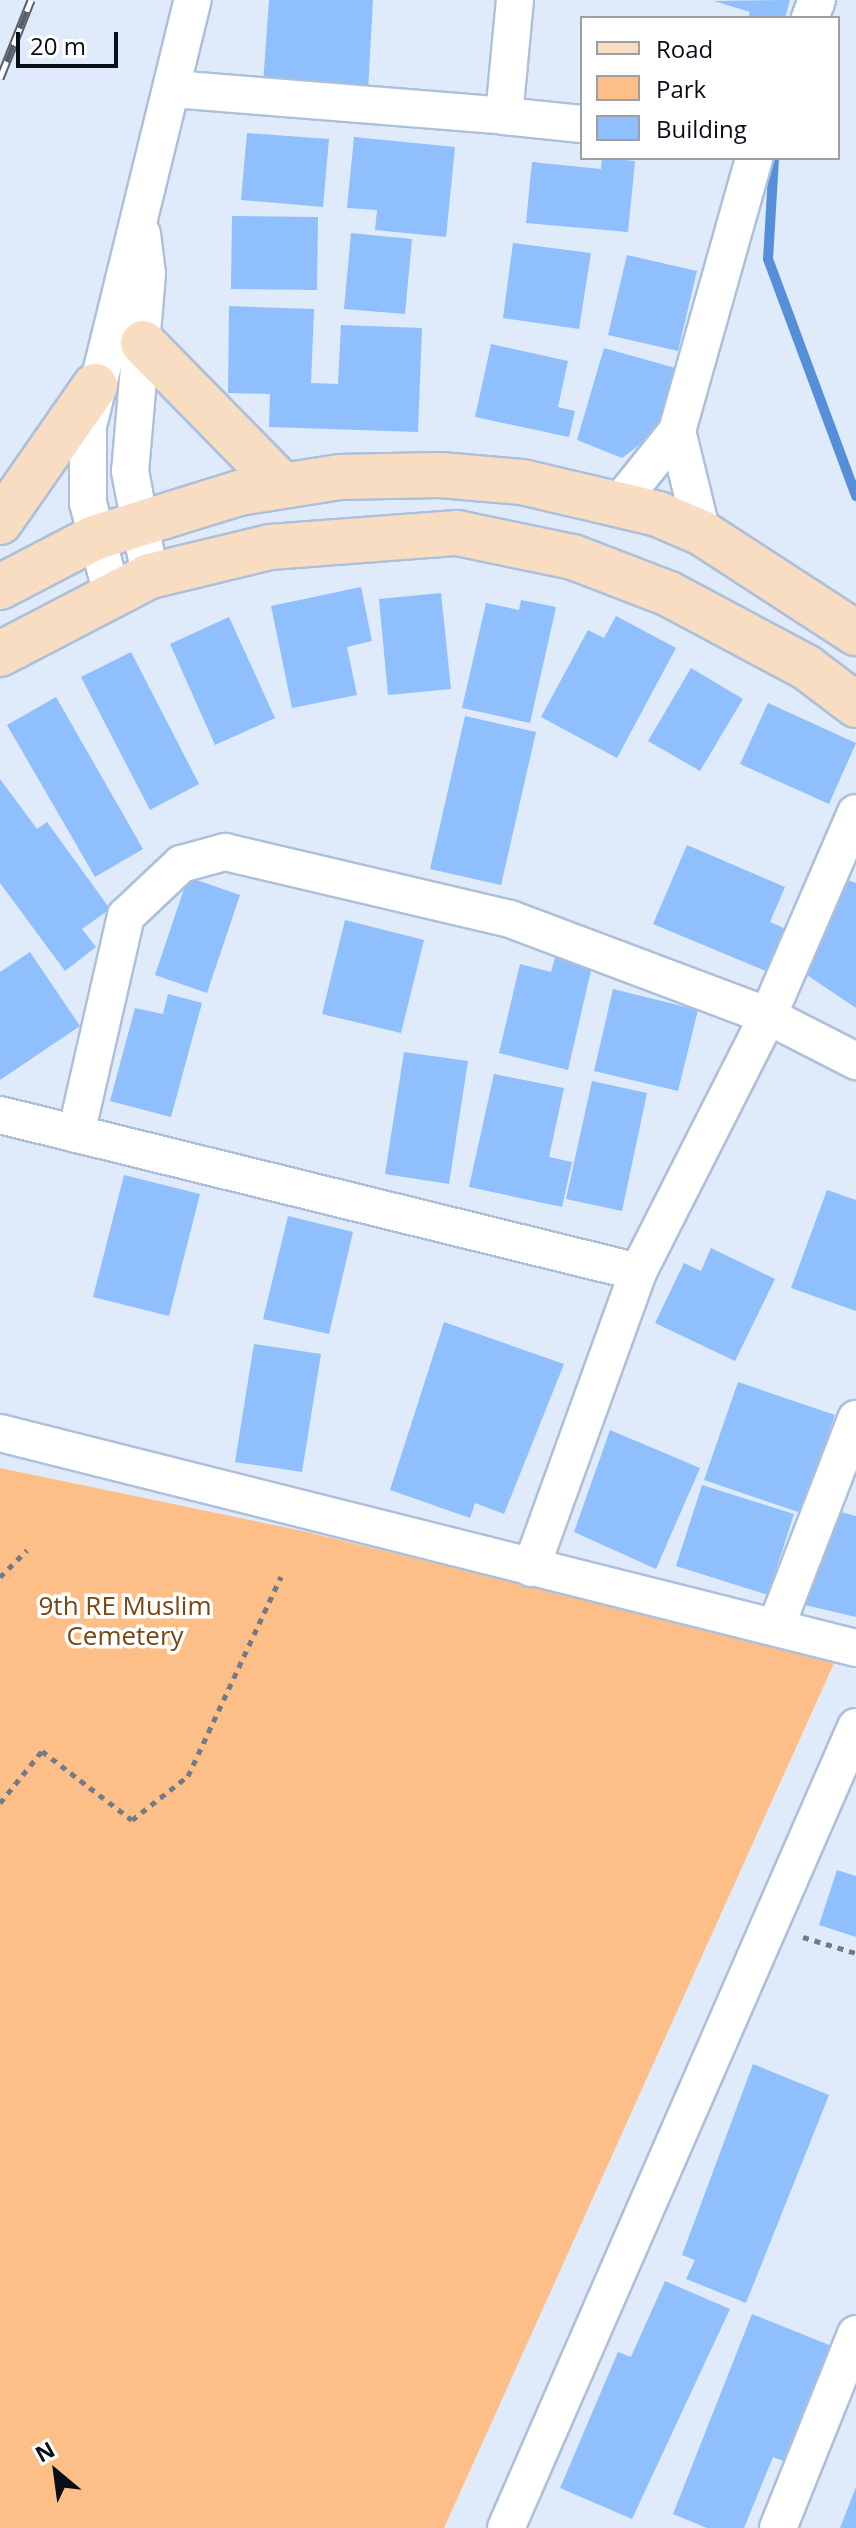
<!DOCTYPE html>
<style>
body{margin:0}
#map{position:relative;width:856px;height:2528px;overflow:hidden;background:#dfebfa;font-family:"Open Sans",sans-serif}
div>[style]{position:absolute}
.green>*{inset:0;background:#febe87}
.stream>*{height:10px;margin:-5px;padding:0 5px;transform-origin:5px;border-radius:5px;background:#558fd9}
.building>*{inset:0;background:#8fbffd}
.path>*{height:5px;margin-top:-2.5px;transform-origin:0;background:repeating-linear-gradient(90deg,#727b87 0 6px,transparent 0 12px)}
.roads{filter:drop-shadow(2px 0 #adc0d9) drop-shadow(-2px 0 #adc0d9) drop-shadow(0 2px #adc0d9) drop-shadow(0 -2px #adc0d9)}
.street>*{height:36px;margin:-18px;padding:0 18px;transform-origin:18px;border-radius:18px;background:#fff}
.secondary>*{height:44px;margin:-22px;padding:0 22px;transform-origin:22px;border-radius:22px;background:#f8ddc3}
.rail>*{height:9px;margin-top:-4.5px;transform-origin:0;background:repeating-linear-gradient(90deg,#fff 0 18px,#575f6a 0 36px);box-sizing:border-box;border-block:2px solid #575f6a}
span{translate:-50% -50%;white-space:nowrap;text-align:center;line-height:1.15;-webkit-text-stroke:7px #fff;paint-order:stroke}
.park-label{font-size:26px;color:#794611}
.legend{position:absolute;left:580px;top:16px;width:260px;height:144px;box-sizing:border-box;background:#fff;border:2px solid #9d9fa3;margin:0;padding:10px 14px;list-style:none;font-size:24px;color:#090f18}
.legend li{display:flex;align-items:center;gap:16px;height:40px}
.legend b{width:40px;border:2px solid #9d9fa3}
.north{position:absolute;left:16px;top:2432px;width:80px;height:80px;-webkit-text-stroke:6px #fff;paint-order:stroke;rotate:331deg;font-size:22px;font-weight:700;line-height:32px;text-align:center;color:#090f18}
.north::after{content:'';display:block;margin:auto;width:28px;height:36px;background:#090f18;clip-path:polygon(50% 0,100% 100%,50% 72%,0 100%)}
.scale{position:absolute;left:16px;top:32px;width:102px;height:36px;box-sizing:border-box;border:4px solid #090f18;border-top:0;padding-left:10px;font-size:24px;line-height:28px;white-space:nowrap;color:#090f18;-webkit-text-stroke:6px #fff;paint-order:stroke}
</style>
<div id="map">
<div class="green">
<i style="clip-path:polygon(0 1468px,307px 1532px,835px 1661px,444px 2528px,0 2528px)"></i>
</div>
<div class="stream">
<i style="left:774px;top:158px;width:101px;rotate:93.4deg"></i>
<i style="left:768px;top:259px;width:253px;rotate:69.6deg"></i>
</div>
<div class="building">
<i style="clip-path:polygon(269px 0,373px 0,368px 91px,263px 84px)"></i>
<i style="clip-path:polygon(790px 0,785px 18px,748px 18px,750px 12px,714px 1px)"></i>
<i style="clip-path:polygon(247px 133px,329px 139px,323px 207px,241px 200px)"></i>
<i style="clip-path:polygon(354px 137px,455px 147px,446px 237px,375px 230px,377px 210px,347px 208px)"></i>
<i style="clip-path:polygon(602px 158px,635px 161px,628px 232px,526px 223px,532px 162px,601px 169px)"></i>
<i style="clip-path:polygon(232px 216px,318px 217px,317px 290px,231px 289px)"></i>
<i style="clip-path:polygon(351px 233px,412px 239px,405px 314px,344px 309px)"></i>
<i style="clip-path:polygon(513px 243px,591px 253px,579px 329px,503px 318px)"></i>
<i style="clip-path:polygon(627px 255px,697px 271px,678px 351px,608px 335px)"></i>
<i style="clip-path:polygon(229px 306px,314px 309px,311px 383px,338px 384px,341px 325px,422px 328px,418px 432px,269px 427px,270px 394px,228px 393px)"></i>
<i style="clip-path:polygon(491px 344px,568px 361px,558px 407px,575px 411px,569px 437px,475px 417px)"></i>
<i style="clip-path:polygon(604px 348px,679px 369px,667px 424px,622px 458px,577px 440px)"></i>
<i style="clip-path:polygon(361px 587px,372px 641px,347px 647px,357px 695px,292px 708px,271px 606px)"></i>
<i style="clip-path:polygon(441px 593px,451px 689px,388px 695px,379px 599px)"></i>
<i style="clip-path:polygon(521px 600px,556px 607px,530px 723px,462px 708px,486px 603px,519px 610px)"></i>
<i style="clip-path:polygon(616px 616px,676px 648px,617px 758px,541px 717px,588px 630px,604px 638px)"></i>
<i style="clip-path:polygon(229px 617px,275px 718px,215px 745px,170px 644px)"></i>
<i style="clip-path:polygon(131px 652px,199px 784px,150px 810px,81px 677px)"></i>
<i style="clip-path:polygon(691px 668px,743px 699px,700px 771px,648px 741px)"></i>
<i style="clip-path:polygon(56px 697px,143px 849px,95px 877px,7px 725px)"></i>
<i style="clip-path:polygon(768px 703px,856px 743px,829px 804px,740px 764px)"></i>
<i style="clip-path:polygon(465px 716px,536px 732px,501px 885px,430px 869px)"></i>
<i style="clip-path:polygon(0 779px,37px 829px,47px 822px,110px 909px,82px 929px,96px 947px,65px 971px,0 883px)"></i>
<i style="clip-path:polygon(687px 845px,785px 887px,770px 922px,786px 929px,768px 972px,653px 924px)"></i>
<i style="clip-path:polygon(188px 877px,240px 895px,207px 993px,155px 975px)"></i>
<i style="clip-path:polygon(848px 880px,856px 883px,856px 1008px,804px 973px)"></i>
<i style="clip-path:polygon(345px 920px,424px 940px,401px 1033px,322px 1014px)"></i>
<i style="clip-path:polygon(30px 952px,80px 1026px,0 1080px,0 972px)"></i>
<i style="clip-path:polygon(555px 957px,592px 966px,568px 1070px,499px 1053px,520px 964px,551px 972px)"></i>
<i style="clip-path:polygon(613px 989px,698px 1010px,678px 1091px,594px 1071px)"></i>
<i style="clip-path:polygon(168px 994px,202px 1003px,171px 1117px,110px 1101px,135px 1008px,163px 1014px)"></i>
<i style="clip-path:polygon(404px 1052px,468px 1061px,449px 1184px,385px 1174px)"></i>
<i style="clip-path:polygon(494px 1074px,564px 1088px,549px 1157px,572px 1162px,562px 1207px,469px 1187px)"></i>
<i style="clip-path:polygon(592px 1081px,647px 1093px,622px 1211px,566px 1199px)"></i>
<i style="clip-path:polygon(124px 1175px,200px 1194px,169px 1316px,93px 1297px)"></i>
<i style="clip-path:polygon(827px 1190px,856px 1200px,856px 1311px,791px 1288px)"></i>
<i style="clip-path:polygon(288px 1216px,353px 1232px,329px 1334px,263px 1319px)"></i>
<i style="clip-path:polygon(711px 1248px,775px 1279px,735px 1361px,655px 1323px,684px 1263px,701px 1271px)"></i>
<i style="clip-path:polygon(444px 1322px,564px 1364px,504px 1514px,475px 1503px,470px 1518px,390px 1490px)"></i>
<i style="clip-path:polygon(254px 1344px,321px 1354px,302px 1472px,235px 1462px)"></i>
<i style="clip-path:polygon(738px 1382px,835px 1415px,801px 1513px,704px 1480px)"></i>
<i style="clip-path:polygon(610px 1430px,700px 1468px,656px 1569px,574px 1532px)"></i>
<i style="clip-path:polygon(702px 1485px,794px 1514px,768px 1595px,676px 1566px)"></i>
<i style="clip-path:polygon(829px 1509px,856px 1516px,856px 1617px,805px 1605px)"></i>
<i style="clip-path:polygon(837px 1870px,856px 1876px,856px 1937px,819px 1925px)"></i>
<i style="clip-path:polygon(753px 2064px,829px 2095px,746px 2303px,686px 2279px,695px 2260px,682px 2255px)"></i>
<i style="clip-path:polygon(665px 2281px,730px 2309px,632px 2519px,560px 2488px,618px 2352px,631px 2357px)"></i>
<i style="clip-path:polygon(752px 2314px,839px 2349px,792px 2464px,773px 2457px,744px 2528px,707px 2528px,673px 2514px)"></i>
<i style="clip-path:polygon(856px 2487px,856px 2528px,840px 2528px)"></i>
</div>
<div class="path">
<i style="left:0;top:1577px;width:38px;rotate:-45deg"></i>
<i style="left:0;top:1803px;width:67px;rotate:-51.1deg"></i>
<i style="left:42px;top:1751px;width:113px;rotate:37.5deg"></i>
<i style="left:132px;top:1820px;width:71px;rotate:-38.2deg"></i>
<i style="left:188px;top:1776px;width:220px;rotate:-65deg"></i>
<i style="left:803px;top:1937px;width:55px;rotate:16.8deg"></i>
</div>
<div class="roads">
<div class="street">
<i style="left:810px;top:18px;width:19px;rotate:-69deg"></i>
<i style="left:172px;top:89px;width:333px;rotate:4.6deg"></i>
<i style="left:504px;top:116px;width:117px;rotate:-84.6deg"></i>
<i style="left:504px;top:116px;width:78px;rotate:5.9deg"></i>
<i style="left:142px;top:234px;width:40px;rotate:82.9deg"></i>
<i style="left:147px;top:274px;width:198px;rotate:94.9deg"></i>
<i style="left:130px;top:471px;width:107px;rotate:79.2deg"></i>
<i style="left:677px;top:431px;width:105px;rotate:76.2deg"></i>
<i style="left:620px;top:502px;width:91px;rotate:-51.2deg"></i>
<i style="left:677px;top:431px;width:284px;rotate:-74.2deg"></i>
<i style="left:111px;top:591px;width:91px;rotate:-104.6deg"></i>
<i style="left:88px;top:503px;width:77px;rotate:-90deg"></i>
<i style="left:88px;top:426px;width:439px;rotate:-76.2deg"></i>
<i style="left:0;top:1115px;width:657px;rotate:13.82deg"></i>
<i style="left:76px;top:1134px;width:224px;rotate:-77.1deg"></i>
<i style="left:126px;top:916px;width:76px;rotate:-43.4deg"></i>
<i style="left:181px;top:864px;width:46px;rotate:-15.3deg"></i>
<i style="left:225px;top:852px;width:293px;rotate:13.2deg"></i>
<i style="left:510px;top:919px;width:276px;rotate:20.6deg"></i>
<i style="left:768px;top:1016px;width:99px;rotate:27.1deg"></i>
<i style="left:0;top:1433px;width:883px;rotate:14.1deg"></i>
<i style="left:531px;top:1568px;width:315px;rotate:-70.1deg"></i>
<i style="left:638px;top:1272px;width:287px;rotate:-63.1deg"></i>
<i style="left:768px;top:1016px;width:221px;rotate:-66.6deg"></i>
<i style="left:777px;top:1624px;width:220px;rotate:-68.9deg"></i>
<i style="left:506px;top:2528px;width:874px;rotate:-66.4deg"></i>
<i style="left:778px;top:2528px;width:209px;rotate:-68.1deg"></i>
</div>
<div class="secondary">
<i style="left:143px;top:343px;width:197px;rotate:45.6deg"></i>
<i style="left:0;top:522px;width:166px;rotate:-55.1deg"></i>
<i style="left:0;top:587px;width:106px;rotate:-27.5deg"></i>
<i style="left:94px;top:538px;width:152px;rotate:-17.2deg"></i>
<i style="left:239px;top:493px;width:102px;rotate:-9deg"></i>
<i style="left:340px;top:477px;width:100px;rotate:-1.1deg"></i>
<i style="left:440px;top:475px;width:82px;rotate:4.9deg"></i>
<i style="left:522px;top:482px;width:140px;rotate:13.2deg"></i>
<i style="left:658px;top:514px;width:48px;rotate:23.4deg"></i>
<i style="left:702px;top:533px;width:184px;rotate:33deg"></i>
<i style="left:0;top:654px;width:169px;rotate:-27.5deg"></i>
<i style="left:150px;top:576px;width:123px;rotate:-13.6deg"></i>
<i style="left:270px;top:547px;width:188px;rotate:-4.3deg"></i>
<i style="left:457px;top:533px;width:118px;rotate:11.7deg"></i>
<i style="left:573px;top:557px;width:103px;rotate:21.1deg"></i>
<i style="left:669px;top:594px;width:155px;rotate:28.1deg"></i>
<i style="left:806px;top:667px;width:63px;rotate:37.2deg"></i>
</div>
</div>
<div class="rail">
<i style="left:0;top:78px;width:84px;rotate:-68.3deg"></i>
</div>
<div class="park-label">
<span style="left:125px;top:1621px">9th RE Muslim<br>Cemetery</span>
</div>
<ul class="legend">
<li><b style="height:10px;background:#f8ddc3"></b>Road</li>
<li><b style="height:22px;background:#febe87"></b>Park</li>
<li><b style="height:22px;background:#8fbffd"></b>Building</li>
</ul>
<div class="north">N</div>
<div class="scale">20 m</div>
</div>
